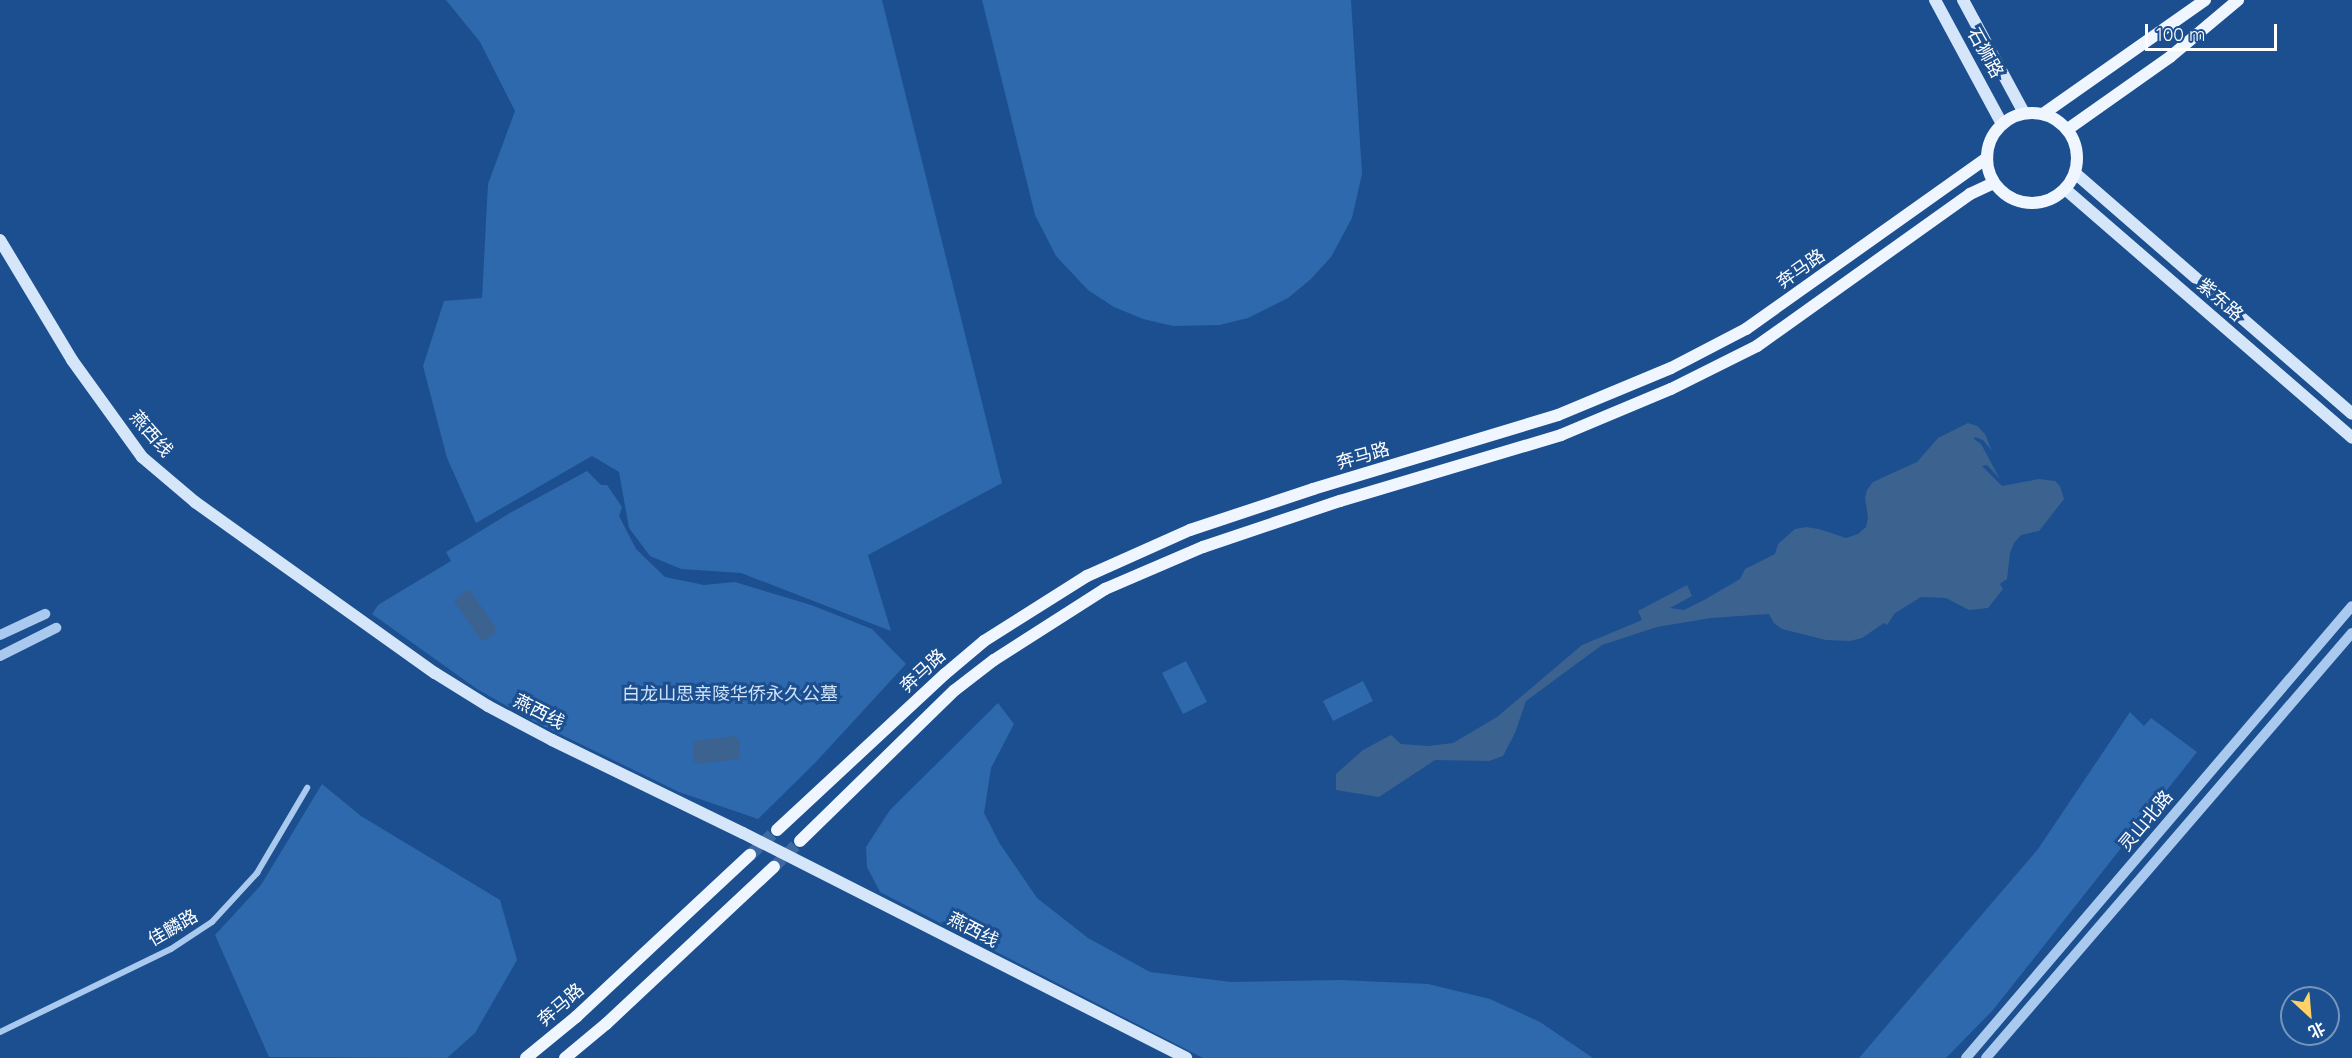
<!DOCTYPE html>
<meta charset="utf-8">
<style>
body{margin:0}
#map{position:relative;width:2352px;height:1058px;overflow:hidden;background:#1b4f8f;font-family:Quicksand,"Noto Sans SC",sans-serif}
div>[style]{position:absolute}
.green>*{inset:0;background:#2e69ad}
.water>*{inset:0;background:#3c6290}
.primary-tunnel>*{height:12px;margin-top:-6px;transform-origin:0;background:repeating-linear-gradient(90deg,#3d69a0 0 12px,transparent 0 18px)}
.minor>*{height:6px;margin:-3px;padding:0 3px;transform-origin:3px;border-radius:3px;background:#a9c9ee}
.tertiary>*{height:10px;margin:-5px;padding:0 5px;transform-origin:5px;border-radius:5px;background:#a9c9ee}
.secondary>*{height:12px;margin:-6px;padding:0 6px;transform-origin:6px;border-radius:6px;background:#d6e6fa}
.primary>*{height:12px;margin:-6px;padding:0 6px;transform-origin:6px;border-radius:6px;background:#f0f6ff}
.primary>.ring{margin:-6px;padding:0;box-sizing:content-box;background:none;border:12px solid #f0f6ff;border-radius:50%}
span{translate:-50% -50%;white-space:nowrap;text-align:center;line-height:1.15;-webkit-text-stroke:6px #1b4f8f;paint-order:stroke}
.street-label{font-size:18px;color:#fff}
.park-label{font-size:18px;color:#cfe3fa}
.north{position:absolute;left:2280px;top:986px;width:60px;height:60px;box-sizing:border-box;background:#1b4f8f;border:2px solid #7695bc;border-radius:50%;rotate:154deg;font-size:16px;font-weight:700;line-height:24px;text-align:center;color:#fff}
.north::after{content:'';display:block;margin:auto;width:21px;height:27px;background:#ffd166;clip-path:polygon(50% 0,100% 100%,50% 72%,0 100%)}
.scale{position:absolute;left:2145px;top:24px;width:132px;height:27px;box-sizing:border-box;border:3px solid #fff;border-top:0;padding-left:8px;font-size:18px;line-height:21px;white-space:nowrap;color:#fff;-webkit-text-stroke:4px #1b4f8f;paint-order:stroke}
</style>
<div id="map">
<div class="green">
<i style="clip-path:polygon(446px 0,882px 0,1002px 483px,868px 555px,891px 631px,741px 573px,681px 569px,650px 556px,629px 528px,619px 472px,592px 456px,476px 523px,447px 458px,423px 366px,444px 301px,482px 298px,488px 184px,515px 111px,480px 42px)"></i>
<i style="clip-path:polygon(982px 0,1351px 0,1362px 174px,1352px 218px,1331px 257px,1311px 279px,1288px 298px,1248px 318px,1220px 325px,1173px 326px,1143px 319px,1114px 307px,1088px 290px,1056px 256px,1035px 215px)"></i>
<i style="clip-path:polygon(587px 471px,601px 485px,607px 485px,622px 507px,619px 516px,636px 549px,665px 577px,704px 585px,735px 582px,811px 605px,872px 629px,906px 664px,815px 763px,758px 819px,679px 792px,533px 721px,477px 689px,372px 614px,378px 605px,451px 561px,446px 552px,510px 513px)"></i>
<i style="clip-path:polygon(1186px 661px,1207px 702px,1183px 714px,1162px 673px)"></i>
<i style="clip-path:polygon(1363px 681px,1373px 701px,1333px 721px,1323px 701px)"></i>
<i style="clip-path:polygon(998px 703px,1014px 724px,991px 768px,984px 813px,1000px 844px,1037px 898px,1088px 938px,1150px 972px,1231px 982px,1340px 980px,1428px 984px,1490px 999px,1540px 1022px,1593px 1058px,1203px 1058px,880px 892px,867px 867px,866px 847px,890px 810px)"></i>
<i style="clip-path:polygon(2130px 712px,2144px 726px,2151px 718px,2197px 752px,1993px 1010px,1946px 1058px,1859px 1058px,2038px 849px)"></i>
<i style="clip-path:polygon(322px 784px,361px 816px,500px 900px,517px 960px,475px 1033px,447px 1058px,269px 1057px,215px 935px,261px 885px)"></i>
</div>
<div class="water">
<i style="clip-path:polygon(1968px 423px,1977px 426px,1985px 434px,1992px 451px,1983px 440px,1975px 437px,1974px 439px,1981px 444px,2000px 479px,1987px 465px,1982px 466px,2002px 486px,2039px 479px,2055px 481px,2060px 486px,2064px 499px,2039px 531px,2021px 535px,2014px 543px,2010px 553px,2007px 579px,2000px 584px,2003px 589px,1988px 608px,1969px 610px,1946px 598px,1921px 597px,1895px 613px,1887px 625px,1884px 623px,1862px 638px,1850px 641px,1826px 640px,1782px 629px,1774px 623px,1769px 614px,1711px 618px,1657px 627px,1602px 645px,1526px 701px,1515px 733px,1503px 756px,1489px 761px,1435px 760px,1379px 797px,1336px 790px,1336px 774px,1363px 750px,1391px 735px,1401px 744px,1428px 746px,1453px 743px,1497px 717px,1582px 645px,1642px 620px,1638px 611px,1687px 585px,1692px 596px,1670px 608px,1684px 610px,1704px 600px,1740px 579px,1745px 569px,1775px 554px,1778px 544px,1795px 529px,1806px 527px,1819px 529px,1846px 538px,1858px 534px,1866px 527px,1868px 518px,1865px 498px,1867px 490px,1873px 482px,1917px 462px,1938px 438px)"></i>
<i style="clip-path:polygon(466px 590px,470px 590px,496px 628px,495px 633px,484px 640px,480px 639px,454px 601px)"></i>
<i style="clip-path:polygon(735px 736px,740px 740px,740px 759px,698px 764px,693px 761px,693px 741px)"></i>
</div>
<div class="primary-tunnel">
<i style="left:750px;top:855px;width:37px;rotate:-43deg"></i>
<i style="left:774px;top:867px;width:37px;rotate:-45deg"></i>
</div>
<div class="minor">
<i style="left:0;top:1032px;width:190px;rotate:-25.9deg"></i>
<i style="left:171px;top:949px;width:49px;rotate:-33.4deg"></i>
<i style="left:212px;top:922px;width:67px;rotate:-47.4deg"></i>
<i style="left:257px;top:873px;width:99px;rotate:-59.5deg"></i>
</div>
<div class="tertiary">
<i style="left:0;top:635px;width:50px;rotate:-25deg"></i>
<i style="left:0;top:656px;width:63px;rotate:-26.6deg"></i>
<i style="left:1966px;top:1058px;width:594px;rotate:-49.5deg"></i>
<i style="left:1986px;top:1058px;width:561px;rotate:-49.27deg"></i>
</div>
<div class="secondary">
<i style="left:1935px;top:0;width:141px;rotate:61.6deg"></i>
<i style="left:1963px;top:0;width:128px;rotate:61.6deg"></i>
<i style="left:2075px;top:173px;width:367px;rotate:41deg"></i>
<i style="left:2065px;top:189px;width:380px;rotate:40.9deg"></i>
<i style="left:0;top:240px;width:140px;rotate:59deg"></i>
<i style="left:72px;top:360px;width:120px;rotate:54.2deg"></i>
<i style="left:142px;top:457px;width:70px;rotate:40.3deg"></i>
<i style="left:195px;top:502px;width:295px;rotate:35.5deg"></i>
<i style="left:435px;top:673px;width:62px;rotate:31.9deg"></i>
<i style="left:488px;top:706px;width:72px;rotate:28deg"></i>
<i style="left:552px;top:740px;width:212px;rotate:26deg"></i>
<i style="left:743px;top:833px;width:497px;rotate:26.9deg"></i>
</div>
<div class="primary">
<i class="ring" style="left:1987px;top:113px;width:78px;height:78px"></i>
<i style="left:2043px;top:114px;width:198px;rotate:-35.1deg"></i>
<i style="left:2068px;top:129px;width:125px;rotate:-35.2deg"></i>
<i style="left:2170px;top:57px;width:89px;rotate:-40deg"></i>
<i style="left:777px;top:830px;width:229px;rotate:-42.9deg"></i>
<i style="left:945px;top:674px;width:51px;rotate:-40.2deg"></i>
<i style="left:984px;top:641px;width:122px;rotate:-32.3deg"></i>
<i style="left:1087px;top:576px;width:113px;rotate:-24.1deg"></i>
<i style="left:1190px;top:530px;width:130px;rotate:-18.4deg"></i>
<i style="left:1313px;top:489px;width:256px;rotate:-16.8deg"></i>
<i style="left:1558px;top:415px;width:122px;rotate:-22.6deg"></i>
<i style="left:1671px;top:368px;width:85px;rotate:-27.5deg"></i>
<i style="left:1746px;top:329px;width:296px;rotate:-35.4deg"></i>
<i style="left:800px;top:841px;width:216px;rotate:-44.3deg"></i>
<i style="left:955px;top:690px;width:49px;rotate:-37.6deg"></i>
<i style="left:994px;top:660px;width:132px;rotate:-32.6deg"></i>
<i style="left:1105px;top:589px;width:107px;rotate:-23.2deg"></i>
<i style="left:1203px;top:547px;width:145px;rotate:-18.6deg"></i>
<i style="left:1340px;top:501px;width:231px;rotate:-16.6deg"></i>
<i style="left:1561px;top:435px;width:119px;rotate:-22.7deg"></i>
<i style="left:1671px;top:389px;width:96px;rotate:-26.6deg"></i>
<i style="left:1757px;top:346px;width:262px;rotate:-35.5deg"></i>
<i style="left:1970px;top:194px;width:26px;rotate:-25deg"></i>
<i style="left:526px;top:1058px;width:65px;rotate:-39.4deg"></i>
<i style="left:576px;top:1017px;width:238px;rotate:-43deg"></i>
<i style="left:565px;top:1058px;width:53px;rotate:-39.7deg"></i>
<i style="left:606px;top:1024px;width:230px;rotate:-43.1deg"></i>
</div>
<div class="street-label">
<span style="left:1985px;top:53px;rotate:61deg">石狮路</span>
<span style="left:1801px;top:269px;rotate:-35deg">奔马路</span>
<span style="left:2220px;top:300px;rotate:41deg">紫东路</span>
<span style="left:151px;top:434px;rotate:49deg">燕西线</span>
<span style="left:1363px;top:456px;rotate:-16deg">奔马路</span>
<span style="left:923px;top:671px;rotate:-43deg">奔马路</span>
<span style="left:539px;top:712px;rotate:27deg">燕西线</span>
<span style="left:2146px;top:821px;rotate:-50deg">灵山北路</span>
<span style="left:173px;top:928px;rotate:-30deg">佳麟路</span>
<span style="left:973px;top:930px;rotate:27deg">燕西线</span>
<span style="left:561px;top:1005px;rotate:-41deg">奔马路</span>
</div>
<div class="park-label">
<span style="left:730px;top:694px">白龙山思亲陵华侨永久公墓</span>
</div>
<div class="north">北</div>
<div class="scale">100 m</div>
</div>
